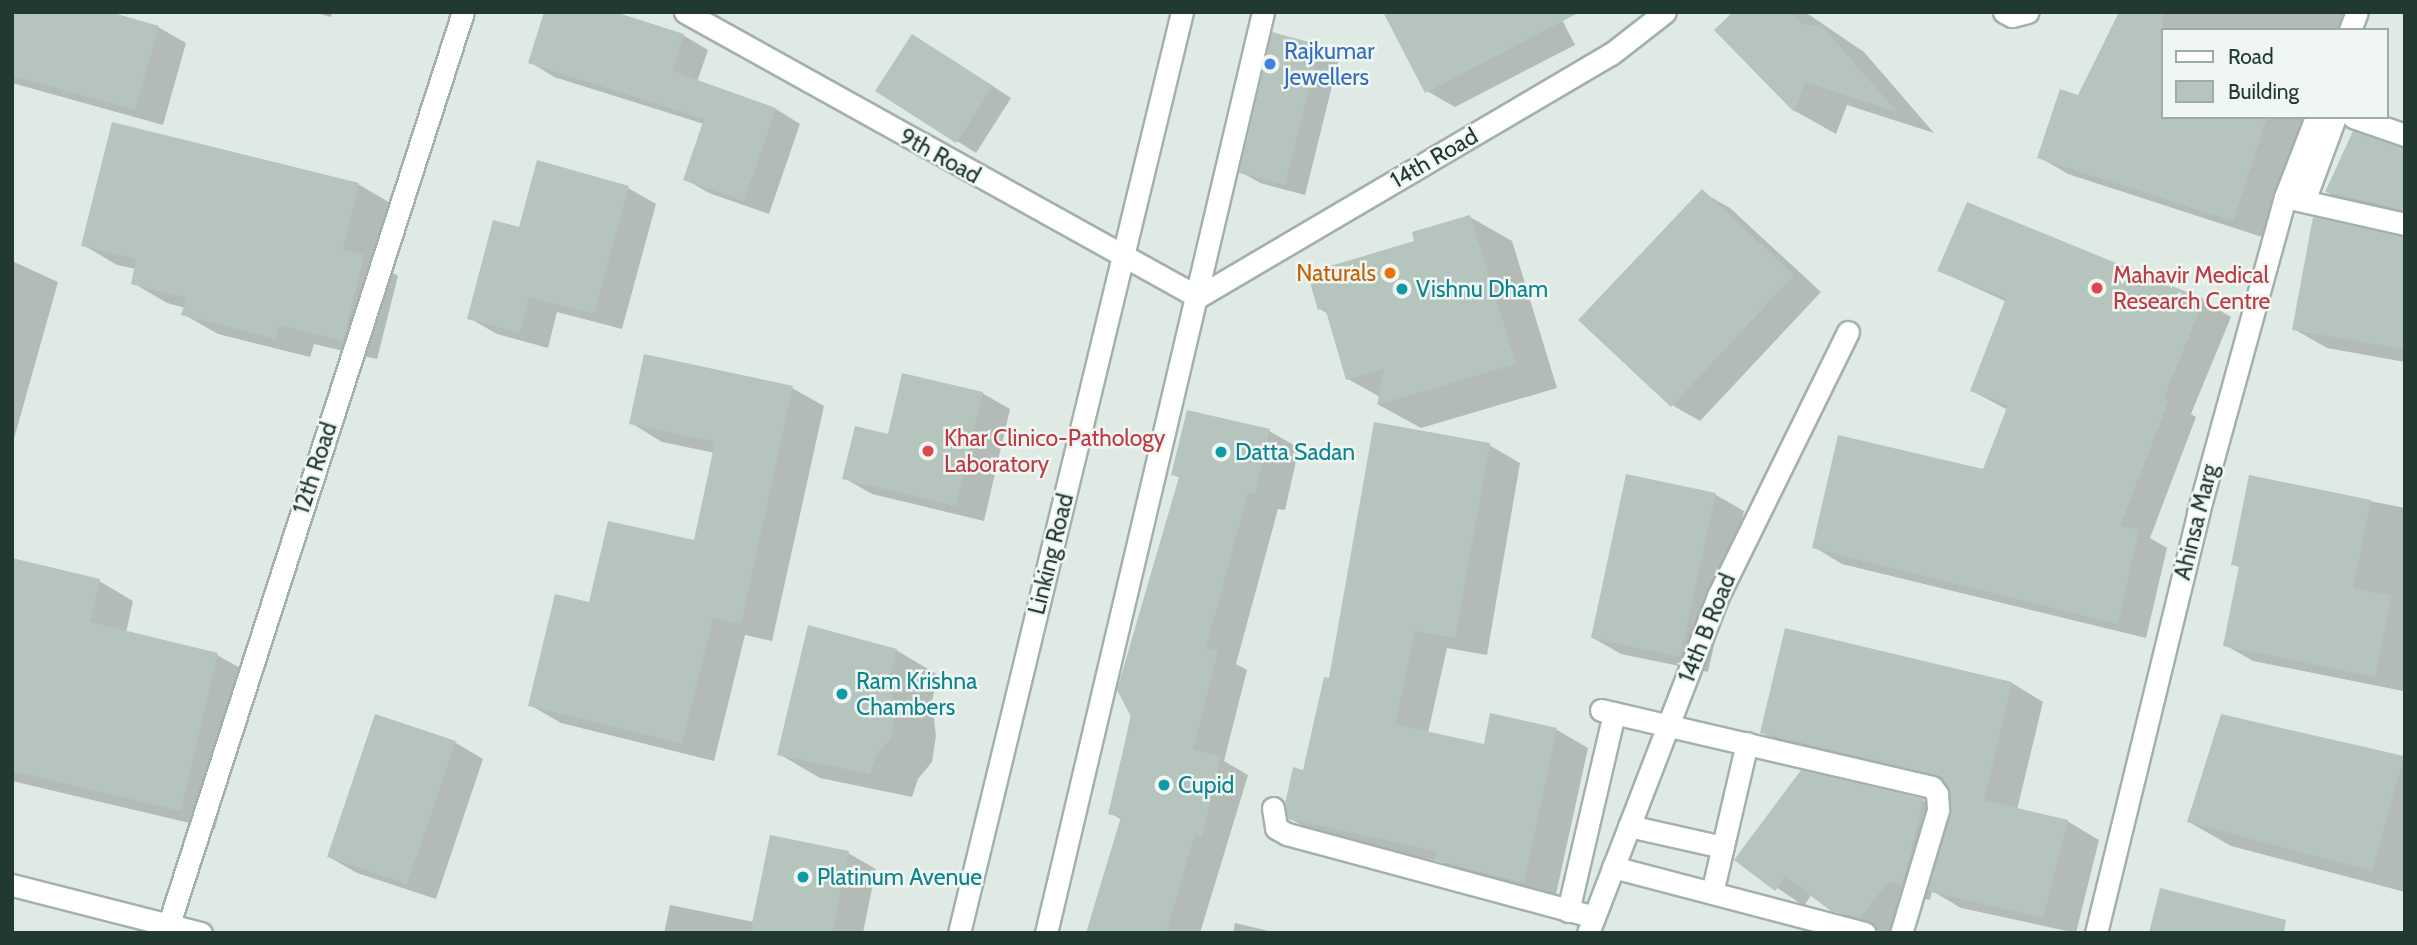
<!DOCTYPE html>
<style>
body{margin:0}
#map{position:relative;width:2417px;height:945px;overflow:hidden;background:#e0eae5;font-family:Cabin,sans-serif}
div>[style]{position:absolute}
.shadow>*{inset:0;background:#0003}
.building>*{inset:0;background:#b6c4be}
.roads{filter:drop-shadow(2px 0 #a3b1ac) drop-shadow(-2px 0 #a3b1ac) drop-shadow(0 2px #a3b1ac) drop-shadow(0 -2px #a3b1ac)}
.street>*{height:21px;margin:-10.5px;padding:0 10.5px;transform-origin:10.5px;border-radius:10.5px;background:#fff}
.secondary>*{height:21px;margin:-10.5px;padding:0 10.5px;transform-origin:10.5px;border-radius:10.5px;background:#fff}
.dots>*{width:19px;height:19px;translate:-50% -50%;box-sizing:border-box;border:4px solid #f0f7f3;border-radius:50%}
span{translate:-50% -50%;white-space:nowrap;text-align:center;line-height:1.15;-webkit-text-stroke:5px #f0f7f3;paint-order:stroke}
.shop-label{font-size:23px;color:#366cbe}
.left{translate:0 -50%;text-align:left}
.street-label{font-size:23px;color:#223832}
.food-label{font-size:23px;color:#c56008}
.right{translate:-100% -50%;text-align:right}
.health-label{font-size:23px;color:#be3a42}
.culture-label{font-size:23px;color:#0d838f}
.frame{position:absolute;inset:0;border:14px solid #223832;pointer-events:none}
.legend{position:absolute;left:2161px;top:28px;width:228px;height:91px;box-sizing:border-box;background:#f0f7f3;border:2px solid #9eaba6;margin:0;padding:9px 12px;list-style:none;font-size:21px;color:#223832}
.legend li{display:flex;align-items:center;gap:14px;height:35px}
.legend b{width:35px;border:2px solid #9eaba6}
</style>
<div id="map">
<div class="shadow">
<i style="clip-path:polygon(12px 12px,158px 27px,186px 43px,163px 125px,12px 83px)"></i>
<i style="clip-path:polygon(313px 12px,332px 12px,331px 17px)"></i>
<i style="clip-path:polygon(1558px 12px,1575px 45px,1455px 107px,1427px 91px)"></i>
<i style="clip-path:polygon(1735px 12px,1804px 12px,1811px 16px,1864px 52px,1934px 133px,1847px 105px,1836px 134px,1795px 111px,1716px 30px)"></i>
<i style="clip-path:polygon(2120px 12px,2351px 12px,2342px 30px,2163px 30px,2163px 117px,2306px 117px,2262px 237px,2068px 174px,2039px 157px,2078px 97px)"></i>
<i style="clip-path:polygon(683px 35px,708px 50px,697px 82px,776px 109px,800px 124px,769px 214px,709px 193px,685px 179px,704px 124px,554px 77px,530px 62px)"></i>
<i style="clip-path:polygon(932px 47px,1011px 98px,976px 153px,957px 141px)"></i>
<i style="clip-path:polygon(1320px 47px,1339px 58px,1305px 195px,1260px 183px,1241px 172px)"></i>
<i style="clip-path:polygon(2354px 133px,2405px 148px,2405px 221px,2360px 211px,2327px 192px)"></i>
<i style="clip-path:polygon(358px 184px,392px 204px,378px 265px,398px 276px,377px 359px,314px 344px,310px 357px,218px 334px,183px 314px,185px 308px,167px 303px,133px 283px,136px 269px,117px 265px,83px 245px)"></i>
<i style="clip-path:polygon(628px 188px,656px 204px,622px 329px,557px 312px,548px 348px,497px 334px,469px 318px,520px 229px)"></i>
<i style="clip-path:polygon(1702px 192px,1730px 208px,1821px 292px,1700px 421px,1672px 405px)"></i>
<i style="clip-path:polygon(1470px 217px,1512px 241px,1557px 388px,1421px 428px,1379px 405px,1380px 397px,1348px 379px,1328px 314px,1320px 309px,1417px 242px)"></i>
<i style="clip-path:polygon(2405px 237px,2405px 362px,2327px 348px,2294px 329px)"></i>
<i style="clip-path:polygon(12px 261px,58px 282px,12px 446px)"></i>
<i style="clip-path:polygon(1939px 271px,2203px 301px,2231px 317px,2191px 414px,2196px 417px,2150px 538px,2167px 548px,2146px 638px,1842px 564px,1814px 547px,1984px 471px,2008px 410px,1972px 391px,2007px 302px)"></i>
<i style="clip-path:polygon(792px 388px,824px 406px,772px 641px,745px 635px,714px 761px,561px 723px,530px 705px,591px 604px,695px 542px,715px 453px,662px 442px,631px 423px)"></i>
<i style="clip-path:polygon(982px 393px,1010px 409px,984px 521px,872px 494px,844px 478px,889px 436px)"></i>
<i style="clip-path:polygon(1269px 431px,1299px 448px,1285px 510px,1278px 509px,1236px 664px,1247px 670px,1224px 761px,1248px 775px,1200px 933px,1087px 933px,1122px 820px,1110px 813px,1181px 479px,1173px 474px)"></i>
<i style="clip-path:polygon(1489px 445px,1520px 463px,1487px 655px,1447px 648px,1428px 733px,1485px 746px,1557px 730px,1588px 748px,1555px 899px,1468px 878px,1442px 862px,1321px 836px,1289px 818px,1330px 681px)"></i>
<i style="clip-path:polygon(1627px 476px,1716px 495px,1744px 511px,1708px 672px,1621px 654px,1593px 638px)"></i>
<i style="clip-path:polygon(2250px 477px,2405px 508px,2403px 691px,2253px 661px,2225px 645px,2240px 568px,2233px 564px)"></i>
<i style="clip-path:polygon(12px 559px,99px 581px,133px 601px,126px 633px,217px 655px,251px 674px,215px 829px,12px 781px)"></i>
<i style="clip-path:polygon(896px 650px,938px 675px,932px 701px,936px 736px,932px 762px,918px 779px,912px 797px,820px 778px,779px 754px)"></i>
<i style="clip-path:polygon(2012px 683px,2043px 702px,2017px 810px,2067px 821px,2099px 840px,2076px 933px,1961px 908px,1932px 891px,1930px 900px,1916px 897px,1888px 933px,1861px 926px,1812px 894px,1804px 906px,1736px 860px,1923px 800px,1951px 816px,1953px 810px,1950px 787px,1794px 751px,1762px 733px)"></i>
<i style="clip-path:polygon(376px 716px,456px 743px,483px 759px,436px 899px,357px 873px,329px 857px)"></i>
<i style="clip-path:polygon(2404px 757px,2405px 892px,2231px 846px,2189px 822px)"></i>
<i style="clip-path:polygon(848px 853px,876px 869px,863px 933px,664px 933px,670px 905px,754px 922px)"></i>
<i style="clip-path:polygon(1235px 923px,1277px 933px,1233px 933px)"></i>
</div>
<div class="building">
<i style="clip-path:polygon(12px 12px,110px 12px,159px 26px,135px 110px,12px 76px)"></i>
<i style="clip-path:polygon(544px 12px,615px 12px,684px 34px,672px 71px,776px 108px,744px 201px,683px 180px,704px 119px,528px 63px)"></i>
<i style="clip-path:polygon(1383px 12px,1580px 12px,1425px 93px)"></i>
<i style="clip-path:polygon(1733px 12px,1791px 12px,1802px 24px,1822px 26px,1897px 112px,1805px 82px,1794px 112px,1714px 30px)"></i>
<i style="clip-path:polygon(2119px 12px,2163px 12px,2163px 117px,2267px 117px,2233px 221px,2037px 158px,2060px 89px,2078px 95px)"></i>
<i style="clip-path:polygon(1272px 32px,1320px 45px,1285px 185px,1239px 173px)"></i>
<i style="clip-path:polygon(912px 34px,993px 86px,956px 143px,875px 91px)"></i>
<i style="clip-path:polygon(112px 122px,359px 183px,343px 249px,364px 255px,343px 341px,279px 325px,276px 339px,181px 315px,186px 298px,131px 284px,136px 259px,81px 246px)"></i>
<i style="clip-path:polygon(2353px 131px,2405px 148px,2405px 210px,2325px 192px)"></i>
<i style="clip-path:polygon(537px 160px,629px 186px,594px 314px,529px 297px,520px 333px,467px 319px,493px 220px,519px 227px)"></i>
<i style="clip-path:polygon(1702px 189px,1794px 275px,1671px 407px,1578px 320px)"></i>
<i style="clip-path:polygon(1967px 202px,2204px 299px,2164px 398px,2169px 400px,2120px 526px,2139px 530px,2118px 624px,1812px 548px,1838px 435px,1983px 469px,2008px 405px,1970px 391px,2006px 298px,1937px 271px)"></i>
<i style="clip-path:polygon(1470px 215px,1516px 364px,1377px 405px,1384px 369px,1346px 380px,1325px 308px,1318px 310px,1307px 273px,1414px 241px,1412px 232px)"></i>
<i style="clip-path:polygon(2313px 217px,2405px 237px,2405px 349px,2292px 330px)"></i>
<i style="clip-path:polygon(644px 354px,793px 386px,741px 624px,713px 618px,682px 744px,528px 706px,555px 594px,589px 602px,608px 521px,694px 540px,715px 442px,629px 424px)"></i>
<i style="clip-path:polygon(902px 373px,983px 392px,956px 506px,842px 479px,855px 426px,888px 434px)"></i>
<i style="clip-path:polygon(1187px 410px,1270px 429px,1255px 494px,1248px 493px,1206px 648px,1218px 651px,1193px 750px,1221px 756px,1202px 836px,1195px 834px,1166px 933px,1086px 933px,1121px 817px,1108px 814px,1131px 717px,1117px 690px,1179px 477px,1171px 475px)"></i>
<i style="clip-path:polygon(1374px 422px,1490px 443px,1455px 638px,1415px 631px,1395px 724px,1484px 744px,1490px 713px,1557px 728px,1524px 883px,1434px 860px,1436px 851px,1288px 819px,1285px 804px,1293px 767px,1303px 770px,1324px 677px,1329px 678px)"></i>
<i style="clip-path:polygon(1626px 474px,1716px 493px,1680px 657px,1591px 638px)"></i>
<i style="clip-path:polygon(2249px 475px,2371px 500px,2353px 588px,2392px 595px,2375px 677px,2223px 646px,2239px 566px,2231px 565px)"></i>
<i style="clip-path:polygon(12px 558px,100px 579px,90px 622px,218px 653px,181px 811px,12px 771px)"></i>
<i style="clip-path:polygon(808px 625px,897px 649px,890px 676px,894px 711px,891px 738px,877px 755px,870px 774px,777px 755px)"></i>
<i style="clip-path:polygon(1785px 628px,2012px 682px,1984px 800px,2068px 820px,2043px 918px,1927px 891px,1951px 810px,1948px 787px,1936px 775px,1760px 733px)"></i>
<i style="clip-path:polygon(375px 714px,456px 741px,407px 884px,327px 857px)"></i>
<i style="clip-path:polygon(2221px 714px,2404px 756px,2372px 871px,2187px 822px)"></i>
<i style="clip-path:polygon(1801px 770px,1924px 799px,1902px 885px,1888px 882px,1860px 918px,1831px 911px,1786px 877px,1775px 891px,1734px 860px)"></i>
<i style="clip-path:polygon(770px 835px,849px 851px,832px 933px,750px 933px)"></i>
<i style="clip-path:polygon(2160px 888px,2286px 920px,2284px 933px,2149px 933px)"></i>
</div>
<div class="roads">
<div class="street">
<i style="left:685px;top:12px;width:587px;rotate:29.05deg"></i>
<i style="left:1198px;top:297px;width:479px;rotate:-30.5deg"></i>
<i style="left:1611px;top:54px;width:68px;rotate:-37.9deg"></i>
<i style="left:2004px;top:12px;width:9px;rotate:27deg"></i>
<i style="left:2012px;top:16px;width:16px;rotate:-14deg"></i>
<i style="left:2350px;top:30px;width:19px;rotate:-69deg"></i>
<i style="left:2353px;top:117px;width:55px;rotate:19.1deg"></i>
<i style="left:2285px;top:197px;width:123px;rotate:12.7deg"></i>
<i style="left:2304px;top:201px;width:90px;rotate:-69.7deg"></i>
<i style="left:1601px;top:710px;width:340px;rotate:13.1deg"></i>
<i style="left:1932px;top:787px;width:9px;rotate:54deg"></i>
<i style="left:1937px;top:794px;width:16px;rotate:86deg"></i>
<i style="left:1938px;top:810px;width:128px;rotate:106.7deg"></i>
<i style="left:1273px;top:808px;width:20px;rotate:81deg"></i>
<i style="left:1276px;top:828px;width:13px;rotate:29deg"></i>
<i style="left:1287px;top:834px;width:318px;rotate:15.1deg"></i>
<i style="left:1629px;top:826px;width:96px;rotate:12.6deg"></i>
<i style="left:1613px;top:867px;width:260px;rotate:14.7deg"></i>
<i style="left:1712px;top:893px;width:154px;rotate:-76.9deg"></i>
<i style="left:1568px;top:911px;width:203px;rotate:-76.9deg"></i>
<i style="left:166px;top:933px;width:968px;rotate:-72.13deg"></i>
<i style="left:1588px;top:933px;width:363px;rotate:-68.9deg"></i>
<i style="left:1719px;top:594px;width:292px;rotate:-63.8deg"></i>
<i style="left:2096px;top:933px;width:432px;rotate:-76.3deg"></i>
<i style="left:2198px;top:513px;width:328px;rotate:-74.6deg"></i>
<i style="left:2285px;top:197px;width:86px;rotate:-68.8deg"></i>
</div>
<div class="secondary">
<i style="left:12px;top:885px;width:195px;rotate:14.3deg"></i>
<i style="left:959px;top:933px;width:948px;rotate:-76.39deg"></i>
<i style="left:1046px;top:933px;width:946px;rotate:-76.74deg"></i>
</div>
</div>
<div class="dots">
<i style="left:1270px;top:64px;background:#3f7fe0"></i>
<i style="left:1390px;top:273px;background:#e8710a"></i>
<i style="left:2097px;top:288px;background:#e0444e"></i>
<i style="left:1402px;top:289px;background:#0f9aa8"></i>
<i style="left:928px;top:451px;background:#e0444e"></i>
<i style="left:1221px;top:452px;background:#0f9aa8"></i>
<i style="left:842px;top:694px;background:#0f9aa8"></i>
<i style="left:1164px;top:785px;background:#0f9aa8"></i>
<i style="left:803px;top:877px;background:#0f9aa8"></i>
</div>
<div class="shop-label">
<span class="left" style="left:1284px;top:64px">Rajkumar<br>Jewellers</span>
</div>
<div class="street-label">
<span style="left:940px;top:156px;rotate:29deg">9th Road</span>
<span style="left:1434px;top:158px;rotate:-30deg">14th Road</span>
<span style="left:315px;top:468px;rotate:-72deg">12th Road</span>
<span style="left:2196px;top:522px;rotate:-76deg">Ahinsa Marg</span>
<span style="left:1051px;top:554px;rotate:-76deg">Linking Road</span>
<span style="left:1707px;top:628px;rotate:-68deg">14th B Road</span>
</div>
<div class="food-label">
<span class="right" style="left:1376px;top:273px">Naturals</span>
</div>
<div class="health-label">
<span class="left" style="left:2113px;top:288px">Mahavir Medical<br>Research Centre</span>
<span class="left" style="left:944px;top:451px">Khar Clinico-Pathology<br>Laboratory</span>
</div>
<div class="culture-label">
<span class="left" style="left:1416px;top:289px">Vishnu Dham</span>
<span class="left" style="left:1235px;top:452px">Datta Sadan</span>
<span class="left" style="left:856px;top:694px">Ram Krishna<br>Chambers</span>
<span class="left" style="left:1178px;top:785px">Cupid</span>
<span class="left" style="left:817px;top:877px">Platinum Avenue</span>
</div>
<div class="frame"></div>
<ul class="legend">
<li><b style="height:9px;background:#fff"></b>Road</li>
<li><b style="height:19px;background:#b6c4be"></b>Building</li>
</ul>
</div>
